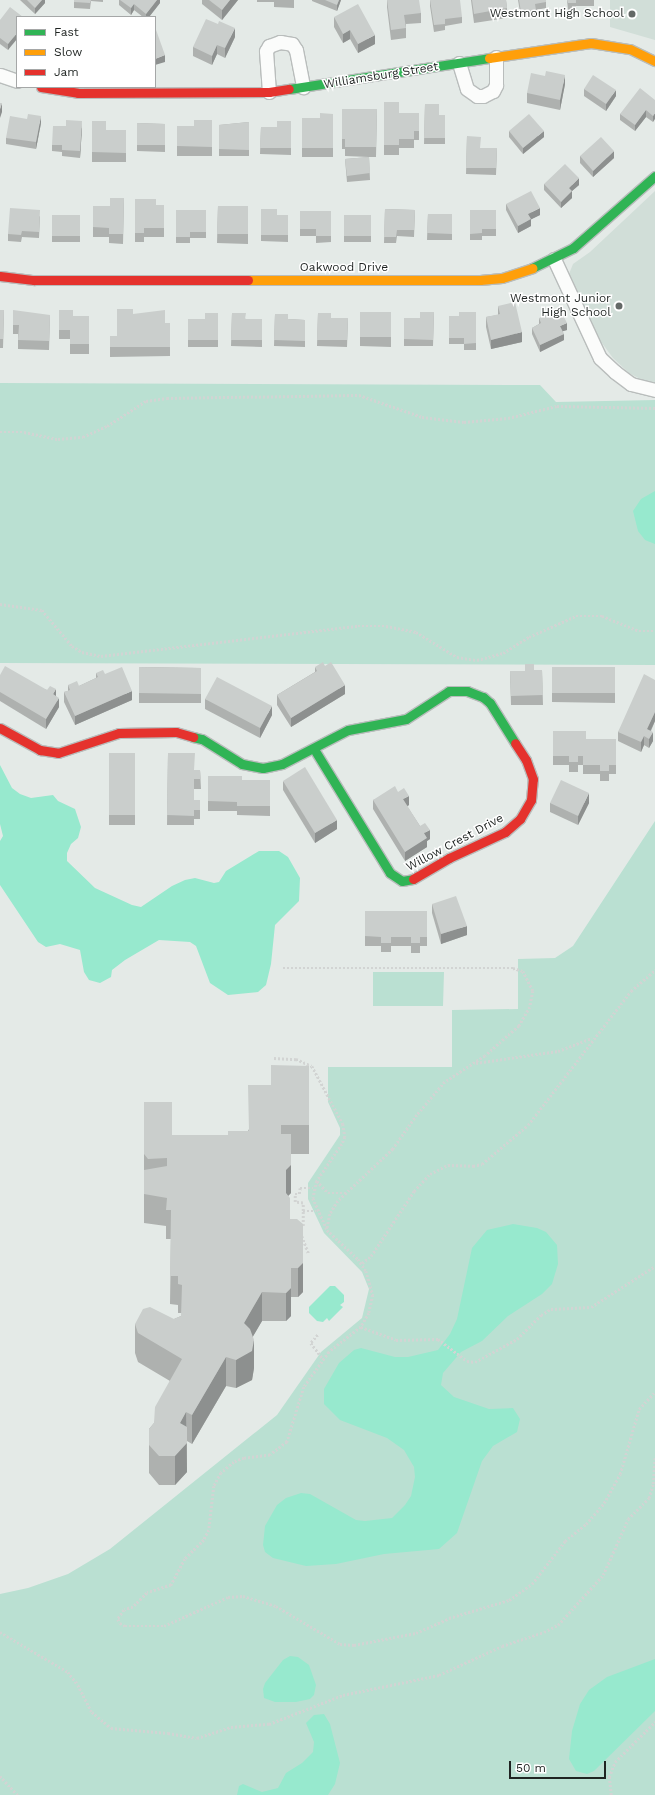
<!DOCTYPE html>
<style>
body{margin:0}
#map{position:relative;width:655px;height:1795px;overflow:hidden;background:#e4eae7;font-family:"Work Sans",sans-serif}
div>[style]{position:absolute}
.built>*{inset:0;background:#d1ded8}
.green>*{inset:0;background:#bae0d2}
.water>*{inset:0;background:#97e9ce}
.path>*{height:2.5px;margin-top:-1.25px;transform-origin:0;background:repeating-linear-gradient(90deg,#d2d4d3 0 2px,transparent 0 4px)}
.roads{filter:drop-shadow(1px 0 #b9bdbc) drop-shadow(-1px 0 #b9bdbc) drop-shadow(0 1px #b9bdbc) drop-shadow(0 -1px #b9bdbc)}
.street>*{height:13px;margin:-6.5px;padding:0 6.5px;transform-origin:6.5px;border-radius:6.5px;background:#fbfcfb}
.fast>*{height:9px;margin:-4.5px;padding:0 4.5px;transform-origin:4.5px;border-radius:4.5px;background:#30b455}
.slow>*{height:9px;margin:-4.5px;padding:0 4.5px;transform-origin:4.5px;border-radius:4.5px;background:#ff9f0a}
.jam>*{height:9px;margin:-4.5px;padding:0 4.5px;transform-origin:4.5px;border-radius:4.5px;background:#e5322d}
.wall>*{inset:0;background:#aeb1af}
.shaded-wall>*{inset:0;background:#8d908f}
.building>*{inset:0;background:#cacecc}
.dots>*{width:11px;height:11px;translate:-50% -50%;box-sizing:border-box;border:2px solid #fff;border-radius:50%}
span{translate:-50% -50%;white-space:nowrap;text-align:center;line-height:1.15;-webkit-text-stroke:3px #fff;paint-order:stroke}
.poi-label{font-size:12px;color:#1f2422}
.right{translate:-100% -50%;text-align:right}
.street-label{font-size:12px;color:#1f2422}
.legend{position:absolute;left:16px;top:16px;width:140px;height:72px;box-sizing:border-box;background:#fff;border:1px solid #a5a7a7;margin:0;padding:5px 7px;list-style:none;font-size:12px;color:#1f2422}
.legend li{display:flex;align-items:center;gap:8px;height:20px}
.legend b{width:20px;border:1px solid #a5a7a7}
.scale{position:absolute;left:509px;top:1761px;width:97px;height:18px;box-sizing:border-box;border:2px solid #1f2422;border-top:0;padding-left:5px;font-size:12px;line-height:14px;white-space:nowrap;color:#1f2422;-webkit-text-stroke:3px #fff;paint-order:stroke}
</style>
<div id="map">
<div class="built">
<i style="clip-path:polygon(610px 0,655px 0,655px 40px,610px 27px)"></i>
<i style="clip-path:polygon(655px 191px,655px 384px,644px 381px,629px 373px,613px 358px,599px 339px,569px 274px,573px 264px,590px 252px)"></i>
</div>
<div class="green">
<i style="clip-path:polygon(0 383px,540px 385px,556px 402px,655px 400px,655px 665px,0 663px)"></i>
<i style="clip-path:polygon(655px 821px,655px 1795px,0 1795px,0 1594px,28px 1588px,68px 1574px,110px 1549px,277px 1415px,321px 1352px,362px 1318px,369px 1289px,362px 1272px,324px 1233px,308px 1199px,308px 1183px,340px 1135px,340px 1128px,328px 1102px,328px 1067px,452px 1067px,452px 1010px,518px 1009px,518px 959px,555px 958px,573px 946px)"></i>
<i style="clip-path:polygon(373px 972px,444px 972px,443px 1006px,373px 1006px)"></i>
</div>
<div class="water">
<i style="clip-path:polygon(655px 491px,655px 544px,645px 540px,638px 531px,633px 511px,641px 499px)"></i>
<i style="clip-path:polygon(0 765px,12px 788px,20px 794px,31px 798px,53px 795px,58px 801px,75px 809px,81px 827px,78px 838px,71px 844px,67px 853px,67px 861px,95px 888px,132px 905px,141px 907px,172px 886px,185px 880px,195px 878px,214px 883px,219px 882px,226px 871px,259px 851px,279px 851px,288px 857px,300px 878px,299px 901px,275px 925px,271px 964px,266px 985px,258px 992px,228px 995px,210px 983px,196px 946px,190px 942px,159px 940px,125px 960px,112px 970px,111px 977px,100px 983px,89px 980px,84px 972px,80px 950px,60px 944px,46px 947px,38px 942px,0 885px,0 841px,3px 836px,0 824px)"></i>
<i style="clip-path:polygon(513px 1224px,537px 1228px,546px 1232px,557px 1245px,558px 1264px,552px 1284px,542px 1294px,508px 1316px,482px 1341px,461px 1352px,443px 1373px,441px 1385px,454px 1397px,489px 1409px,513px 1408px,520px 1419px,517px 1432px,493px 1446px,482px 1461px,457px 1533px,439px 1549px,384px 1554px,336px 1564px,306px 1566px,273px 1558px,265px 1552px,263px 1545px,265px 1526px,277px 1505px,286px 1498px,301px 1493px,310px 1494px,356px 1520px,365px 1521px,392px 1518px,405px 1505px,411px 1496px,415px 1477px,414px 1467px,404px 1450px,387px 1438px,340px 1420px,324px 1404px,324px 1389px,339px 1363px,354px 1350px,361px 1348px,395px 1357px,408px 1357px,438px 1350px,450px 1334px,457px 1319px,472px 1248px,487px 1230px)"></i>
<i style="clip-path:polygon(330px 1286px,335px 1286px,344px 1295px,344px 1302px,340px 1305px,343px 1307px,329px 1321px,327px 1318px,323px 1322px,317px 1321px,309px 1313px,309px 1307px)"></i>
<i style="clip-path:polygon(290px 1656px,298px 1657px,309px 1665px,316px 1685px,314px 1695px,310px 1699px,296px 1702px,275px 1702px,264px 1698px,263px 1689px,265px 1683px,283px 1660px)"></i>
<i style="clip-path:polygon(655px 1659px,655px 1711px,594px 1771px,587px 1774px,576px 1771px,569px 1759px,572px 1731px,580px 1704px,589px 1690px,607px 1677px)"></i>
<i style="clip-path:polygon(324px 1714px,330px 1724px,340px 1763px,335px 1784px,328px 1795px,237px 1795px,239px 1786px,243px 1784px,262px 1792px,278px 1788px,286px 1773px,302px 1763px,313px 1752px,314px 1742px,306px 1723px,314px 1715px)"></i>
</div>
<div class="path">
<i style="left:0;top:432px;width:24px"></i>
<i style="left:24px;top:432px;width:35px;rotate:12deg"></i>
<i style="left:58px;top:439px;width:25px;rotate:-5deg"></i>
<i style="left:83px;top:437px;width:26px;rotate:-25deg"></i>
<i style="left:107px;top:426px;width:46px;rotate:-32.7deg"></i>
<i style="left:146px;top:401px;width:21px;rotate:-8deg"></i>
<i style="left:167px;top:398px;width:192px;rotate:-0.9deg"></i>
<i style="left:359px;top:395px;width:67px;rotate:19.2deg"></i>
<i style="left:422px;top:417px;width:42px;rotate:6.8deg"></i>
<i style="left:464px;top:422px;width:44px;rotate:-5.2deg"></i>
<i style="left:508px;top:418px;width:50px;rotate:-13.8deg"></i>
<i style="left:557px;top:406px;width:98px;rotate:1.2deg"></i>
<i style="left:0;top:604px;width:42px;rotate:8.1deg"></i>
<i style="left:42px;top:610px;width:47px;rotate:50.2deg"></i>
<i style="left:72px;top:646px;width:12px;rotate:31deg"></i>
<i style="left:82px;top:652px;width:19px;rotate:12deg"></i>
<i style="left:101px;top:656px;width:259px;rotate:-6.7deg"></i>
<i style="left:358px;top:626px;width:28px"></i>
<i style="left:386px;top:626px;width:31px;rotate:11deg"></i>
<i style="left:416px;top:632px;width:48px;rotate:31.4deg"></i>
<i style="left:457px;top:657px;width:20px;rotate:9deg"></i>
<i style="left:477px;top:660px;width:27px;rotate:-15deg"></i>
<i style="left:503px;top:653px;width:31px;rotate:-32deg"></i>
<i style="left:529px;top:637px;width:51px;rotate:-24.1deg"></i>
<i style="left:576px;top:616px;width:26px"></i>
<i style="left:602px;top:616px;width:40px;rotate:22deg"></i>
<i style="left:639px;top:631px;width:16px"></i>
<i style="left:283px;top:968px;width:230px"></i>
<i style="left:513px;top:968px;width:10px;rotate:17deg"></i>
<i style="left:523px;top:971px;width:22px;rotate:63deg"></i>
<i style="left:533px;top:991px;width:16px;rotate:101deg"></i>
<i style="left:530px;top:1007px;width:22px;rotate:120deg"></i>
<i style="left:519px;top:1026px;width:45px;rotate:138.6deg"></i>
<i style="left:485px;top:1056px;width:48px;rotate:147deg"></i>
<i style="left:445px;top:1082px;width:43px;rotate:130.3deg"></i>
<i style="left:417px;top:1115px;width:42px;rotate:125.2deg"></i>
<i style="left:393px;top:1149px;width:76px;rotate:136.6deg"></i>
<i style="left:338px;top:1201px;width:15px;rotate:122deg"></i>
<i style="left:330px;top:1214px;width:16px;rotate:101deg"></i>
<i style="left:274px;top:1058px;width:22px;rotate:3deg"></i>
<i style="left:296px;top:1059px;width:17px;rotate:24deg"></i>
<i style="left:312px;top:1066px;width:66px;rotate:61.9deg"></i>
<i style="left:343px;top:1124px;width:13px;rotate:81deg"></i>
<i style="left:345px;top:1137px;width:8px;rotate:113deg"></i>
<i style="left:342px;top:1144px;width:45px;rotate:124deg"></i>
<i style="left:317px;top:1181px;width:17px;rotate:103deg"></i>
<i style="left:313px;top:1198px;width:35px;rotate:66deg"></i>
<i style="left:327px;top:1230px;width:42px;rotate:43.1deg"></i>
<i style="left:358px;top:1259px;width:14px;rotate:56deg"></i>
<i style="left:366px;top:1271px;width:25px;rotate:74deg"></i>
<i style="left:373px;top:1295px;width:18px;rotate:103deg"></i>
<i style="left:369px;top:1313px;width:16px;rotate:120deg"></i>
<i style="left:361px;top:1327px;width:41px;rotate:142deg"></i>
<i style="left:329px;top:1352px;width:43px;rotate:125.5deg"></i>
<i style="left:304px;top:1387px;width:58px;rotate:107.2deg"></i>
<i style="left:287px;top:1442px;width:21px;rotate:143deg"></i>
<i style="left:270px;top:1455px;width:26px;rotate:173deg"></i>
<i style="left:244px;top:1458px;width:11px;rotate:158deg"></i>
<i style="left:234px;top:1462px;width:17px;rotate:140deg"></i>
<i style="left:221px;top:1473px;width:15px;rotate:118deg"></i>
<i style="left:214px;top:1486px;width:44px;rotate:96.5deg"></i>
<i style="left:209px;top:1530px;width:11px;rotate:117deg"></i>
<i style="left:204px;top:1540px;width:27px;rotate:135deg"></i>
<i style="left:185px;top:1559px;width:30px;rotate:118deg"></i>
<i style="left:171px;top:1585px;width:25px;rotate:162deg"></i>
<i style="left:147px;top:1593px;width:20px;rotate:135deg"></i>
<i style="left:133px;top:1607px;width:9px;rotate:162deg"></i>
<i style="left:124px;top:1610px;width:11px;rotate:124deg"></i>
<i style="left:118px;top:1619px;width:4px;rotate:63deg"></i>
<i style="left:120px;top:1623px;width:6px;rotate:31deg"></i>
<i style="left:125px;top:1626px;width:39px"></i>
<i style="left:164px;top:1626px;width:70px;rotate:-24.4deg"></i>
<i style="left:228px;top:1597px;width:15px;rotate:-4deg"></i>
<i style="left:243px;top:1596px;width:34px;rotate:17deg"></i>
<i style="left:276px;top:1606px;width:74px;rotate:30.7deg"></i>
<i style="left:340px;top:1644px;width:14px;rotate:4deg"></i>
<i style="left:354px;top:1645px;width:63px;rotate:-11deg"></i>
<i style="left:416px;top:1633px;width:36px;rotate:-24deg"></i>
<i style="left:449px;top:1618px;width:63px;rotate:-16.7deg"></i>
<i style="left:509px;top:1600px;width:28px;rotate:-35deg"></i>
<i style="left:532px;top:1584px;width:54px;rotate:-52.5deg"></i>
<i style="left:565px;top:1541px;width:27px;rotate:-39deg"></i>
<i style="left:586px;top:1524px;width:28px;rotate:-49deg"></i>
<i style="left:604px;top:1503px;width:33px;rotate:-61deg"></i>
<i style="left:620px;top:1474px;width:68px;rotate:-73.7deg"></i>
<i style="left:639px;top:1409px;width:23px;rotate:-47deg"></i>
<i style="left:476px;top:1063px;width:83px;rotate:-8.3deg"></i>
<i style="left:558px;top:1051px;width:36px;rotate:-21deg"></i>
<i style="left:317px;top:1181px;width:16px;rotate:47deg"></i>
<i style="left:328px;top:1193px;width:17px"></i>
<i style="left:303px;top:1211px;width:8px;rotate:-90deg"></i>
<i style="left:303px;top:1203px;width:8px;rotate:-173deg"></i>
<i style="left:295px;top:1202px;width:8px;rotate:-90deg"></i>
<i style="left:295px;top:1194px;width:4px"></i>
<i style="left:299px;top:1194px;width:6px;rotate:-81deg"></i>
<i style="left:300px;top:1188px;width:13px"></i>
<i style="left:303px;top:1226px;width:15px;rotate:-90deg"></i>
<i style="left:303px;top:1211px;width:13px"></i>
<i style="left:302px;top:1236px;width:19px;rotate:69deg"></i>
<i style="left:362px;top:1263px;width:11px;rotate:-38deg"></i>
<i style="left:371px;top:1256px;width:78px;rotate:-56.5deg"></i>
<i style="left:414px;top:1191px;width:23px;rotate:-47deg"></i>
<i style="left:430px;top:1174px;width:20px;rotate:-27deg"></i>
<i style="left:448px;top:1165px;width:25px;rotate:2deg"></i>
<i style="left:473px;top:1166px;width:9px;rotate:-13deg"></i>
<i style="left:482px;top:1164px;width:60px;rotate:-40.3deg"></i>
<i style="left:528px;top:1125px;width:169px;rotate:-52.5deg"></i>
<i style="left:631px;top:991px;width:32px;rotate:-41deg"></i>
<i style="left:361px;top:1327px;width:37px;rotate:20deg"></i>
<i style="left:396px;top:1340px;width:42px;rotate:-1.4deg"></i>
<i style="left:438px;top:1339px;width:36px;rotate:37deg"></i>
<i style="left:467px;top:1361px;width:8px;rotate:7deg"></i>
<i style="left:475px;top:1362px;width:48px;rotate:-28.7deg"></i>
<i style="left:517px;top:1339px;width:34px;rotate:-45deg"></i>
<i style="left:541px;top:1315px;width:12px;rotate:-31deg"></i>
<i style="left:551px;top:1309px;width:40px;rotate:-2.9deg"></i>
<i style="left:591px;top:1307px;width:76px;rotate:-32.6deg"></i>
<i style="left:318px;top:1335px;width:11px;rotate:131deg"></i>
<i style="left:311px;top:1343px;width:20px;rotate:53deg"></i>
<i style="left:0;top:1632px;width:79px;rotate:30.5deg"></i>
<i style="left:68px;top:1672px;width:16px;rotate:52deg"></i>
<i style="left:78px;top:1685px;width:30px;rotate:63deg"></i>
<i style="left:92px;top:1712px;width:25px;rotate:40deg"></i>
<i style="left:111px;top:1728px;width:57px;rotate:5deg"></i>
<i style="left:168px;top:1733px;width:29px;rotate:10deg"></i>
<i style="left:197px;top:1738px;width:36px;rotate:-18deg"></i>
<i style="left:231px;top:1727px;width:38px;rotate:-5deg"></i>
<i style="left:269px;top:1724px;width:79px;rotate:-21.4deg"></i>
<i style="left:343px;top:1695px;width:98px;rotate:-11.8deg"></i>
<i style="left:439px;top:1675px;width:69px;rotate:-24.7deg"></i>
<i style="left:502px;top:1646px;width:44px;rotate:-18.4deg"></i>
<i style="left:544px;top:1632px;width:16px;rotate:-27deg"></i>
<i style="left:558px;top:1625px;width:67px;rotate:-48deg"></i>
<i style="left:603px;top:1575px;width:61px;rotate:-65.9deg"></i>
<i style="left:628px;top:1519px;width:30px;rotate:-45deg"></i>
<i style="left:649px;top:1498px;width:15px;rotate:-74deg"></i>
<i style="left:653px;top:1484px;width:26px;rotate:-86deg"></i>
<i style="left:0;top:1776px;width:26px;rotate:47deg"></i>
<i style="left:611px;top:1795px;width:18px;rotate:-96deg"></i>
<i style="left:609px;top:1777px;width:16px;rotate:-68deg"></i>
<i style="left:615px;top:1762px;width:57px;rotate:-45deg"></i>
</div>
<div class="roads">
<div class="street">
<i style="left:459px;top:63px;width:27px;rotate:73deg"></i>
<i style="left:467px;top:89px;width:12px;rotate:35deg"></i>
<i style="left:477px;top:96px;width:6px"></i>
<i style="left:483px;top:96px;width:11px;rotate:-27deg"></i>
<i style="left:493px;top:91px;width:7px;rotate:-63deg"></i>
<i style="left:496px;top:85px;width:28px;rotate:-90deg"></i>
<i style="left:0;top:75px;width:18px;rotate:19deg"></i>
<i style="left:269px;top:92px;width:41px;rotate:-94.2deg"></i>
<i style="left:266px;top:51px;width:6px;rotate:-59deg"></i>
<i style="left:269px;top:46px;width:12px;rotate:-20deg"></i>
<i style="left:280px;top:42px;width:12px;rotate:9deg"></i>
<i style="left:292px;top:44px;width:7px;rotate:56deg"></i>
<i style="left:296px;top:50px;width:38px;rotate:79deg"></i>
<i style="left:554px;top:259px;width:109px;rotate:65.1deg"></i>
<i style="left:600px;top:358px;width:21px;rotate:43deg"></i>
<i style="left:615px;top:372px;width:20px;rotate:37deg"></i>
<i style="left:631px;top:384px;width:25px;rotate:14deg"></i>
</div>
<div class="fast">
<i style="left:289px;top:89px;width:202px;rotate:-8.8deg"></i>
<i style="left:532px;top:268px;width:46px;rotate:-26deg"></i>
<i style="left:573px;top:248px;width:109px;rotate:-41.3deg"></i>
<i style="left:193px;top:737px;width:9px;rotate:13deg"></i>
<i style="left:202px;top:739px;width:47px;rotate:32deg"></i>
<i style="left:242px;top:764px;width:21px;rotate:11deg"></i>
<i style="left:263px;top:768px;width:19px;rotate:-12deg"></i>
<i style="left:282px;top:764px;width:74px;rotate:-27.3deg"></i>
<i style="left:348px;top:730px;width:59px;rotate:-10.7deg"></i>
<i style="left:406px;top:719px;width:51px;rotate:-33.1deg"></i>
<i style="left:449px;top:691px;width:18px"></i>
<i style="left:467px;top:691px;width:17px;rotate:21deg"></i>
<i style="left:483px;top:697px;width:9px;rotate:41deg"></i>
<i style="left:490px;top:703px;width:47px;rotate:58deg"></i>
<i style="left:314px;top:749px;width:145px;rotate:58.5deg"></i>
<i style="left:390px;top:873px;width:14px;rotate:34deg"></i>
<i style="left:402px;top:881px;width:11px;rotate:-10deg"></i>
</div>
<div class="slow">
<i style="left:489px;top:58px;width:103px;rotate:-8.4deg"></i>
<i style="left:591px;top:43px;width:39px;rotate:9deg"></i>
<i style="left:630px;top:49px;width:28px;rotate:26deg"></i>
<i style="left:248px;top:280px;width:232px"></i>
<i style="left:480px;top:280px;width:22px;rotate:-5deg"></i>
<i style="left:502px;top:278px;width:32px;rotate:-18deg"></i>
</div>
<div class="jam">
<i style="left:41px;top:87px;width:37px;rotate:9deg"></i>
<i style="left:78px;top:93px;width:191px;rotate:-0.3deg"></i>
<i style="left:269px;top:92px;width:20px;rotate:-9deg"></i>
<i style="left:0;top:276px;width:34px;rotate:7deg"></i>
<i style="left:34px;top:280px;width:214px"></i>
<i style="left:0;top:728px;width:46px;rotate:28.8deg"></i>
<i style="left:40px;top:750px;width:18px;rotate:9deg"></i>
<i style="left:58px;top:753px;width:64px;rotate:-18.2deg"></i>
<i style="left:119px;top:733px;width:57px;rotate:-1deg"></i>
<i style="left:176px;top:732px;width:18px;rotate:16deg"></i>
<i style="left:413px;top:879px;width:42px;rotate:-30.3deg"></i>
<i style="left:449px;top:858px;width:62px;rotate:-24.9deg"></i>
<i style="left:505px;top:832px;width:20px;rotate:-41deg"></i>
<i style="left:520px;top:819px;width:22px;rotate:-60deg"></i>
<i style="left:531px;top:800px;width:21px;rotate:-85deg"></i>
<i style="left:533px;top:779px;width:20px;rotate:-110deg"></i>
<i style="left:526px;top:760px;width:20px;rotate:-123deg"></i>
</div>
</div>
<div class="wall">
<i style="clip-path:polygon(20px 0,45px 0,45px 3px,35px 14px)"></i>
<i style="clip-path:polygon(74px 0,103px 0,103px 2px,91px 1px,90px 9px,74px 8px)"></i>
<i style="clip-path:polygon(119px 0,160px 0,160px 3px,149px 17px,143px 17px,134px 10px,131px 15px,119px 5px)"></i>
<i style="clip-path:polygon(202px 0,238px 0,222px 20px,202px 4px)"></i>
<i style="clip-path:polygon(257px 0,294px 0,294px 8px,274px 7px,274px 2px,257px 2px)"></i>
<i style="clip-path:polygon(312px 0,341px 0,337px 11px,312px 1px)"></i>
<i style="clip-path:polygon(387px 0,421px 13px,421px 23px,406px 24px,406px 38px,391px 40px,387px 7px)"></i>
<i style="clip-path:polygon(430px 0,462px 17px,462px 23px,445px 26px,445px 30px,434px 32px,430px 6px)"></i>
<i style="clip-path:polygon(471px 0,506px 0,507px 8px,507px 18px,474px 23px)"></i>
<i style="clip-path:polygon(518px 0,546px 0,546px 8px,536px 10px,536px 16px,521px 18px)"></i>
<i style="clip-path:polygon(567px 0,594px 0,594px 6px,576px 6px,576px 9px,568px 10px)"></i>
<i style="clip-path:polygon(23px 17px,8px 50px,0 44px,0 20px)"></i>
<i style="clip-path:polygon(334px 17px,375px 44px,358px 53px,350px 39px,343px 43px,334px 27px)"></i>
<i style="clip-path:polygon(235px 37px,225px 58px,217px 54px,212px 65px,193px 56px,193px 47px)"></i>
<i style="clip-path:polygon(565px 84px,560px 110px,527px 103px,527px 93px)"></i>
<i style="clip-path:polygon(584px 89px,616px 96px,606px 111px,584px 96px)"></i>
<i style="clip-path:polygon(655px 100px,653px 122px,646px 117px,635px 131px,620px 120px,620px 114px)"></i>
<i style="clip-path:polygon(384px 102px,399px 113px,419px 113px,419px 140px,414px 140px,414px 148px,399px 148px,399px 155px,384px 155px)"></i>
<i style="clip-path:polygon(425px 104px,439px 115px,445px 115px,445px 144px,424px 144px)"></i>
<i style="clip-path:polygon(342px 109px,377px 109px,376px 157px,369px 157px,370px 180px,347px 182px,345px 159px,369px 157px,345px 156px,345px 149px,342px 149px)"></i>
<i style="clip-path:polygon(333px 114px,333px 157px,302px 157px,302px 118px,320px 118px)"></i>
<i style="clip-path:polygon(212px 120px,212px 156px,177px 156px,177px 126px,194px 126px)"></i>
<i style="clip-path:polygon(92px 121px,106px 130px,126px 130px,126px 162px,92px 162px)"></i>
<i style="clip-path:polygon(291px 121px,291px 155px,260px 154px,261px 127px,277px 127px)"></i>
<i style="clip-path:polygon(249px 122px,249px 156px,219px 156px,219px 125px)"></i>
<i style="clip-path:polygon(41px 123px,36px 149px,6px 144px,6px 138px)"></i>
<i style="clip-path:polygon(137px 123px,165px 124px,165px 152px,137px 151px)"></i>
<i style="clip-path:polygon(82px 128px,80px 158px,62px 156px,62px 152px,52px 151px,52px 145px)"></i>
<i style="clip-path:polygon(509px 131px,544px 137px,523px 154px,509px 137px)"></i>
<i style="clip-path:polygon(467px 136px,480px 148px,497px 148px,496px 175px,466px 174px)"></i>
<i style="clip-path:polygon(580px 156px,614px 158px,593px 177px,580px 163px)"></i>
<i style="clip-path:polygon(544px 184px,579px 185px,572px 191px,572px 198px,561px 208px,544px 190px)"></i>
<i style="clip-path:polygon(124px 198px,123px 244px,109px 243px,109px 237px,93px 237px,93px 206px,110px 206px)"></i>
<i style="clip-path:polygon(135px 199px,156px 205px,164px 205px,164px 237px,144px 237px,144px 242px,135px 242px)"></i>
<i style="clip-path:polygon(506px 204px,540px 215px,531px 219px,531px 226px,518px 233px,506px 210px)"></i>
<i style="clip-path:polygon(218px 206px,248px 206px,248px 244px,217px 243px)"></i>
<i style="clip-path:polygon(261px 209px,277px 215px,288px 215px,288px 242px,261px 241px)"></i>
<i style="clip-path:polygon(385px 209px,415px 210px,414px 237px,397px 236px,396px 243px,384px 243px)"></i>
<i style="clip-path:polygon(176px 210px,206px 210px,206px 238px,190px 238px,190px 243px,176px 243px)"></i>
<i style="clip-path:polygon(470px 210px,496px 210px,496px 236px,482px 236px,482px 240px,470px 240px)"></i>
<i style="clip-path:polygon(300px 211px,331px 211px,331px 242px,316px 243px,316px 236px,300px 236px)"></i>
<i style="clip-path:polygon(428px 214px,452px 214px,452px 240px,427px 240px)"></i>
<i style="clip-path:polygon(52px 215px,80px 215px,80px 242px,52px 242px)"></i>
<i style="clip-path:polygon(344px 215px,371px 215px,371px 242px,344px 242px)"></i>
<i style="clip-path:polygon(40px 216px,39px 238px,22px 237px,21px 242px,8px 241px,8px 234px)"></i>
<i style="clip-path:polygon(498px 306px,522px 342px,491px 349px,486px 327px,486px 317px,498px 315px)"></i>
<i style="clip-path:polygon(0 310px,4px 310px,3px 348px,0 348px)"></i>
<i style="clip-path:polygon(59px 310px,73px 316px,89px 316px,89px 354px,70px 354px,70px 339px,59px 339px)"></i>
<i style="clip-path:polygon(360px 312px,391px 312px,391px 347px,360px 346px)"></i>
<i style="clip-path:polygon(434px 312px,433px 346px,404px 346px,404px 318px,420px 318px)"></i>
<i style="clip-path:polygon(476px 312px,476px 350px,464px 350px,464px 344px,449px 344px,449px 316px,459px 316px)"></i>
<i style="clip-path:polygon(218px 313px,218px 347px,188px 347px,188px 319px,205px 319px)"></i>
<i style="clip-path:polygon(232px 313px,246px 319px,262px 319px,262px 347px,231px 346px)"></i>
<i style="clip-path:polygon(318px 313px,331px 318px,348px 318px,347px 347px,317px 346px)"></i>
<i style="clip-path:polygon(133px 314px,165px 323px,170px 323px,170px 356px,110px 357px,110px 336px,117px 336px)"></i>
<i style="clip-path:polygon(275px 314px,288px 319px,305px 320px,305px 347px,274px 346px)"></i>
<i style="clip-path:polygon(50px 315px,49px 350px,18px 349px,18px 334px,13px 334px,13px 325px)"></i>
<i style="clip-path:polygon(539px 318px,567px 330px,563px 331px,564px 340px,540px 352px,532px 334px,532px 328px,539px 324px)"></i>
<i style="clip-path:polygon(139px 667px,201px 668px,201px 703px,139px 703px)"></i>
<i style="clip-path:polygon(315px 667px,345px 694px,291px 727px,277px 705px,277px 695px,315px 672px)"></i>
<i style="clip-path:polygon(552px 667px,615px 667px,615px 703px,552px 702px)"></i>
<i style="clip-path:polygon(534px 670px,542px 670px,543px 705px,511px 705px,510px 671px,525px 671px)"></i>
<i style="clip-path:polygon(96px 673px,105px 674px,132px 700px,75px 725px,64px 702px,64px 692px,68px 691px,68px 685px,79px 686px,96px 678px)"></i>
<i style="clip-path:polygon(0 675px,47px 690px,56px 696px,59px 707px,46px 729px,0 701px)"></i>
<i style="clip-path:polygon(655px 680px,655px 721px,651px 731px,653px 741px,649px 748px,644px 745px,641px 752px,618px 741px,618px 732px)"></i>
<i style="clip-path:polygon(205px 699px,272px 715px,260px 738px,205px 709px)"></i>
<i style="clip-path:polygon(553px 731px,586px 739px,616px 739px,616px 774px,609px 774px,609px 781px,600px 781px,600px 774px,583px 774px,583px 765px,578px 765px,578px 772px,569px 772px,569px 765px,553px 765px)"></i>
<i style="clip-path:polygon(109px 753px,135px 753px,135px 825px,109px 825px)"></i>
<i style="clip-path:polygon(168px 753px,194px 770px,200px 770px,201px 789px,194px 789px,194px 800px,200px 800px,200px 819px,194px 819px,194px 825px,167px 825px)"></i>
<i style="clip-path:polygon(208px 776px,242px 780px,270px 780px,270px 816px,237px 815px,237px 811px,208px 811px)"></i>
<i style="clip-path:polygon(283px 781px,337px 829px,315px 843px,283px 790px)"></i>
<i style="clip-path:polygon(398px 792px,409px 805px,407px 806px,420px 826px,430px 839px,427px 841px,427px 847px,405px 861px,373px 809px,373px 800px)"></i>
<i style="clip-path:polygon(550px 803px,589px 803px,578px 825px,550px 812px)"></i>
<i style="clip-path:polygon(432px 904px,467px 935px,441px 944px,432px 913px)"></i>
<i style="clip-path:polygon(365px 911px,427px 911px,427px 946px,420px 946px,420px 953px,411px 953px,411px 946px,391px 946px,391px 952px,381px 952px,381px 946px,365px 946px)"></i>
<i style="clip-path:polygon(309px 1066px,309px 1154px,291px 1154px,291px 1193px,288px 1196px,290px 1219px,303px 1292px,298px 1297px,291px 1297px,291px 1316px,286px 1321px,262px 1321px,253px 1336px,254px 1368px,252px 1380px,236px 1388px,226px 1386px,192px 1444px,187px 1441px,187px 1472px,175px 1485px,159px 1485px,149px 1473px,149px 1429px,154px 1423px,170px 1381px,138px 1362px,135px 1353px,135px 1324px,174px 1319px,181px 1316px,182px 1313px,178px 1313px,178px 1305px,170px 1304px,171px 1239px,166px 1239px,166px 1226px,144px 1223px,144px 1154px,172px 1135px,228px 1135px,248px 1131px,271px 1085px)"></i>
</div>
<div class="shaded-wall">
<i style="clip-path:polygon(42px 0,45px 0,45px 3px,35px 14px,35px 8px)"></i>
<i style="clip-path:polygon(157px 0,160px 0,160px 3px,149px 17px,146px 17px,146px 14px)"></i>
<i style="clip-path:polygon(230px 0,238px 0,222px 20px,222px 10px)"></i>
<i style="clip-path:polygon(339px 0,341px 0,337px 11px,337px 5px)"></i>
<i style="clip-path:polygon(134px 4px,134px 10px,131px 15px,131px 8px)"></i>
<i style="clip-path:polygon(235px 28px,235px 37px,225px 58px,225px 48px)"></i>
<i style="clip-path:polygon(350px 30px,350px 39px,343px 43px,343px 34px)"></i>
<i style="clip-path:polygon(17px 33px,17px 39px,8px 50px,8px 44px)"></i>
<i style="clip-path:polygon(375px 35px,375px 44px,358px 53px,358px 44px)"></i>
<i style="clip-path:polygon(217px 45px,217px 54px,212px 65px,212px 56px)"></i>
<i style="clip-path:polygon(165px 55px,165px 62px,155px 65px,155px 59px)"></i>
<i style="clip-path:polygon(565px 75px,565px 84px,560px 110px,560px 100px)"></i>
<i style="clip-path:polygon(616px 90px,616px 96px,606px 111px,606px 104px)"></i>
<i style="clip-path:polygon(2px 103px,2px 112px,0 118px,0 109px)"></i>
<i style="clip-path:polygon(646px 110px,646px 117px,635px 131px,635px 125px)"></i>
<i style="clip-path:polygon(655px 113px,655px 119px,653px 122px,653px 116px)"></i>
<i style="clip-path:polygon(41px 116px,41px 123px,36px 149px,36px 142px)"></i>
<i style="clip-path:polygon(82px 121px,82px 128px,80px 158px,80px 151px)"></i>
<i style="clip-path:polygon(544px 131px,544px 137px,523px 154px,523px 148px)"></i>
<i style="clip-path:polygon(614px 151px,614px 158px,593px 177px,593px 171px)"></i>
<i style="clip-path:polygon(579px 178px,579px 185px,572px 191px,572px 198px,561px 208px,561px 202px,569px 188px)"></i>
<i style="clip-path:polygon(540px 208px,540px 215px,528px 221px,528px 214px)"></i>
<i style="clip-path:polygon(531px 219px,531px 226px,518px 233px,518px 226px)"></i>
<i style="clip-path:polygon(567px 323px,567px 330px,560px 332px,560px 326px)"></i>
<i style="clip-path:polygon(522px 332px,522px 342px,491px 349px,491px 340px)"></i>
<i style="clip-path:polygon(564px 334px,564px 340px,540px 352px,540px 345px)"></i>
<i style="clip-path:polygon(345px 685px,345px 694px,291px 727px,291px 718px)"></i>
<i style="clip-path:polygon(56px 689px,56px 699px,53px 694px)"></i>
<i style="clip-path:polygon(132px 691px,132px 700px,75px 725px,75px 716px)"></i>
<i style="clip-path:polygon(59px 698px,59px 707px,46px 729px,46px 719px)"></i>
<i style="clip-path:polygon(272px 706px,272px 715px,260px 738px,260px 728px)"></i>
<i style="clip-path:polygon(655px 712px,655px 721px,647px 738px,647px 729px)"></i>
<i style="clip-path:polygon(653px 732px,653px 741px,649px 748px,649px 739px)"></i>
<i style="clip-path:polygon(644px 736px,644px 745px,641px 752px,641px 742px)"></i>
<i style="clip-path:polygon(589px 793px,589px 803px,578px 825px,578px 816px)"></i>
<i style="clip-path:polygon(409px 796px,409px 805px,403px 809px,403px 799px)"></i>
<i style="clip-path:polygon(337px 820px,337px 829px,315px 843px,315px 833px)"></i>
<i style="clip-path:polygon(430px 830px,430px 839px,427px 841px,427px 847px,405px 861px,405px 852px,424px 833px)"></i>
<i style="clip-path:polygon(467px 926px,467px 935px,441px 944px,441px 934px)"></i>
<i style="clip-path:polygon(291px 1134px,291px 1193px,286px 1198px,286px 1170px)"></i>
<i style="clip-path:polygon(303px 1224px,303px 1292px,298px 1297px,298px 1268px)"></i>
<i style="clip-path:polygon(291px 1288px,291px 1316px,286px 1321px,286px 1293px)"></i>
<i style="clip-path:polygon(262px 1292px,262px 1321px,244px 1352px,244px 1323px)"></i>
<i style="clip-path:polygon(254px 1340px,254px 1368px,252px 1380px,236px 1388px,236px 1360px)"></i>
<i style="clip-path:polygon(226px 1357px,226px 1386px,192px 1444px,192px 1415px)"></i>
<i style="clip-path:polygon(186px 1412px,187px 1472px,175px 1485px,175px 1456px,180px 1423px)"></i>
</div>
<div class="building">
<i style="clip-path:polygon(27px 0,42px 0,35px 8px)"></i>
<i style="clip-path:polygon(74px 0,91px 0,90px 3px,74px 2px)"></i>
<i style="clip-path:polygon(120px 0,157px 0,146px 14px,134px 4px,131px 8px)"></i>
<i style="clip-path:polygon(209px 0,230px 0,222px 10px)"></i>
<i style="clip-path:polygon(325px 0,339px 0,337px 5px)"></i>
<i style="clip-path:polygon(387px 0,419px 0,421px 13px,404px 15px,406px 28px,391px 30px)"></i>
<i style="clip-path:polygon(430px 0,460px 0,462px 17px,445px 19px,445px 24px,434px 25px)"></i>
<i style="clip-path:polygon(472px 0,506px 0,507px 8px,474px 14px)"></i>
<i style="clip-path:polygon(519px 0,546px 0,546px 2px,535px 4px,536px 10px,521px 12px)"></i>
<i style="clip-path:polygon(567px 0,576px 0,576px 3px,568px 3px)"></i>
<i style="clip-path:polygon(358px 4px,375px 35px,358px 44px,350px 30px,343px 34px,334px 17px)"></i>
<i style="clip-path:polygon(10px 7px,23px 17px,17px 17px,17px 33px,8px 44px,0 38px,0 20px)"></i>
<i style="clip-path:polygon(206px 19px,218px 24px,219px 21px,235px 28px,225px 48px,217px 45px,212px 56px,193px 47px)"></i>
<i style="clip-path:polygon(155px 27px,165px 55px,155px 59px)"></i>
<i style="clip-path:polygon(546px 71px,565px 75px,560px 100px,527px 93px,531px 73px,545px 76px)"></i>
<i style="clip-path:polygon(593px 75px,616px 90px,606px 104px,584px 89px)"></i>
<i style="clip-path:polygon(640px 88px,655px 100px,655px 113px,653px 116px,646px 110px,635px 125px,620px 114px)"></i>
<i style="clip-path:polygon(384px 102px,399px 102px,399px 113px,419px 113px,419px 131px,414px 131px,414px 139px,399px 139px,399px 145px,384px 145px)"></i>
<i style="clip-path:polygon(0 103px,2px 103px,0 109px)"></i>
<i style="clip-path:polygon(425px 104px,439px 104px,439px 115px,445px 115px,445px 138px,424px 138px)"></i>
<i style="clip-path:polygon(342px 109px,377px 109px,376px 147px,345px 147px,345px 139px,342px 139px)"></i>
<i style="clip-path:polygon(320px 113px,333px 114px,333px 148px,302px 148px,302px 118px,320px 118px)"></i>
<i style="clip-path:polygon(28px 114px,41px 116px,36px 142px,6px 138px,10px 116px,27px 119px)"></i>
<i style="clip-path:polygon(529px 114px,544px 131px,523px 148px,509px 131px)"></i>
<i style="clip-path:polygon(66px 120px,82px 121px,80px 151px,62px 150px,62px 145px,52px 145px,53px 126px,66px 126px)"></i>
<i style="clip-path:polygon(194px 120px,212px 120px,212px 147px,177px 146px,177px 126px,194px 126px)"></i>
<i style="clip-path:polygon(92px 121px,106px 121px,106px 130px,126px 130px,126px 153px,92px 152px)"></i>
<i style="clip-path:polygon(277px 121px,291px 121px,291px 148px,260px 148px,261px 127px,277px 127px)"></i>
<i style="clip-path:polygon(249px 122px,249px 150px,219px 149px,219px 125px)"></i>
<i style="clip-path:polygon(137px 123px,165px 124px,165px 145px,137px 145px)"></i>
<i style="clip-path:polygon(467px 136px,481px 137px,480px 148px,497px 148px,496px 168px,466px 168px)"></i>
<i style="clip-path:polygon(601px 137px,614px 151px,593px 171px,580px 156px)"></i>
<i style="clip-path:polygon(369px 157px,370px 173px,347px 176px,345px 159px)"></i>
<i style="clip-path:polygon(565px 164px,579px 178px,569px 188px,572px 191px,561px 202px,544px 184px)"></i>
<i style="clip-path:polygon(531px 191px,540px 208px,528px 214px,531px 219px,518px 226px,506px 204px)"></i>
<i style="clip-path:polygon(110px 198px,124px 198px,123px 234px,109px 234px,109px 228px,93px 227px,93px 206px,110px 206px)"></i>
<i style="clip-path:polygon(135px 199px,156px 199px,156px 205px,164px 205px,164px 228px,144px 228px,144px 233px,135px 233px)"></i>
<i style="clip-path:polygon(218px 206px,248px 206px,248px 234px,217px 234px)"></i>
<i style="clip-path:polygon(10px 208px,40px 210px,39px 232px,22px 231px,21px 235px,8px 234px)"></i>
<i style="clip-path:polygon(261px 209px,277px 209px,277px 215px,288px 215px,288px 235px,261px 235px)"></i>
<i style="clip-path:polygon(385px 209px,415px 210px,414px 230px,397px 230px,396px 237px,384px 237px)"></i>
<i style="clip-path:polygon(176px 210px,206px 210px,206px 232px,190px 232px,190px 237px,176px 237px)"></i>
<i style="clip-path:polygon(470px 210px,496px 210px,496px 229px,482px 229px,482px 233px,470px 234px)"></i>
<i style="clip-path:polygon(300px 211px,331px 211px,331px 236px,316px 236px,316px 229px,300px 229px)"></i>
<i style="clip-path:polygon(428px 214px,452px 214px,452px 234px,427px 233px)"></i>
<i style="clip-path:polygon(52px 215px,80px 215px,80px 236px,52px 236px)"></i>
<i style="clip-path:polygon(344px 215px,371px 215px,371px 236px,344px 236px)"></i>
<i style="clip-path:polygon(515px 302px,522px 332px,491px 340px,486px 317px,500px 314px,498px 306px)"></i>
<i style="clip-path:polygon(117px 309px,133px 309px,133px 314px,165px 310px,165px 323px,170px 323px,170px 347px,110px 347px,110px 336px,117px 336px)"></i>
<i style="clip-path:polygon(560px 309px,567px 323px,560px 326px,564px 334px,540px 345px,532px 328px,541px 323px,539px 318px)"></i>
<i style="clip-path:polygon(0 310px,4px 310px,3px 339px,0 339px)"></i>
<i style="clip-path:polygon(13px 310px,50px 315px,49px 341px,18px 340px,19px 325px,13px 325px)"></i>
<i style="clip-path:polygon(59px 310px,73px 310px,73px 316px,89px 316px,89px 344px,70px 344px,70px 330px,59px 330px)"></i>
<i style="clip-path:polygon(360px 312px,391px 312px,391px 337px,360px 337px)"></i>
<i style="clip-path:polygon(420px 312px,434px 312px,433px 340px,404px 339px,404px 318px,420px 318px)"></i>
<i style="clip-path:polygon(459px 312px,476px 312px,476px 343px,464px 344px,464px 338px,449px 338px,449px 316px,459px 316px)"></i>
<i style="clip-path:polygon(205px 313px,218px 313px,218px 340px,188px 340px,188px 319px,205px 319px)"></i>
<i style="clip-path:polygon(232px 313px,246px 313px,245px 319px,262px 319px,262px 340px,231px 340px)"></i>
<i style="clip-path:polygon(318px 313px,331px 313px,331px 318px,348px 318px,347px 340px,317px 340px)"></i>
<i style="clip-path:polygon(275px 314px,288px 314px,288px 319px,305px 320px,305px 341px,274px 340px)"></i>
<i style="clip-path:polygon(323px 662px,325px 666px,331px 662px,345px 685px,291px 718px,277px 695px,317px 671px,315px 667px)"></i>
<i style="clip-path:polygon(525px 664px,534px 664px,534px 670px,542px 670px,543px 695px,511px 696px,510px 671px,525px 671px)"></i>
<i style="clip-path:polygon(5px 666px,47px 690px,50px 686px,56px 689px,53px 694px,59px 698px,46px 719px,0 692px,0 675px)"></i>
<i style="clip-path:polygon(122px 667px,132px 691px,75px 716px,64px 692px,70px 690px,68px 685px,77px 681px,79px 686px,98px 677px,96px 673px,103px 670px,105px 674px)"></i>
<i style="clip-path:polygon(139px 667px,201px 668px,201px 694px,139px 693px)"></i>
<i style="clip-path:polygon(552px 667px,615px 667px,615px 693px,552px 693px)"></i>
<i style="clip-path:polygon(644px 674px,655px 680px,655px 712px,647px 729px,653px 732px,649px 739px,644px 736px,641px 742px,618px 732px)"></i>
<i style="clip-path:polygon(217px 677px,272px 706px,260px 728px,205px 699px)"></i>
<i style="clip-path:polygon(553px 731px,586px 731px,586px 739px,616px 739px,616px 765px,609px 765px,609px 771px,600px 771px,600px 765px,583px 765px,583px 756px,578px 756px,578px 762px,569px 762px,569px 756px,553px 756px)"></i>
<i style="clip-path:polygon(109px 753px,135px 753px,135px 815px,109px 815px)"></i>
<i style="clip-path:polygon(168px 753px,195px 753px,194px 770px,200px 770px,201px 779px,194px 779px,194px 800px,200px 800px,200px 810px,194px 810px,194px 816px,167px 815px)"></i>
<i style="clip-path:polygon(305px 767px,337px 820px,315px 833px,283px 781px)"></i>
<i style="clip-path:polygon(208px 776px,242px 776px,242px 780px,270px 780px,270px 806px,237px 806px,237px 802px,208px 801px)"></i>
<i style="clip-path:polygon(561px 780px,589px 793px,578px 816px,550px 803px)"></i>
<i style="clip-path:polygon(395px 786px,398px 792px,404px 788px,409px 796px,403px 799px,420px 826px,425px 823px,430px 830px,424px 833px,427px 838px,405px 852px,373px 800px)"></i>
<i style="clip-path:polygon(456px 896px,467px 926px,441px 934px,432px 904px)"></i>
<i style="clip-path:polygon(365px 911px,427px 911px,427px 937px,420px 937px,420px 943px,411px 943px,411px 937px,391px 937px,391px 943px,381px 943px,381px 937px,365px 936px)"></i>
<i style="clip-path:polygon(271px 1065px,309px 1066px,309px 1125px,281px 1125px,281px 1134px,291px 1134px,291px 1165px,286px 1170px,286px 1193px,290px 1198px,290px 1219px,297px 1219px,303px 1224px,303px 1263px,298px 1268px,291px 1268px,291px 1288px,286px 1293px,262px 1292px,244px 1323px,250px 1329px,254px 1340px,252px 1351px,236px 1360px,226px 1357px,192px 1415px,186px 1412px,180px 1423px,187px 1427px,187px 1443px,175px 1456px,159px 1456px,149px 1445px,149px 1429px,154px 1423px,155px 1407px,182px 1359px,138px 1333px,135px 1324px,143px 1309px,150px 1307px,174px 1319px,181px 1316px,182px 1285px,178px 1284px,178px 1276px,170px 1276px,171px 1210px,166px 1210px,167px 1198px,144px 1194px,144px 1170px,167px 1166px,167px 1158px,148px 1159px,144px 1154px,144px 1102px,172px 1102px,172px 1135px,228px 1135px,228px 1131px,249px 1131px,248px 1085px,271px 1085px)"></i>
</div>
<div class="dots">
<i style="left:632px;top:14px;background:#646967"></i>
<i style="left:619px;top:306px;background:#646967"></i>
</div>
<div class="poi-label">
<span class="right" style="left:624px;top:14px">Westmont High School</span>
<span class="right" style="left:611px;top:306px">Westmont Junior<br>High School</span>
</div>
<div class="street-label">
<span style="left:381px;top:76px;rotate:-9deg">Williamsburg Street</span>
<span style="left:344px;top:268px">Oakwood Drive</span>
<span style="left:455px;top:843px;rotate:-28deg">Willow Crest Drive</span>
</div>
<ul class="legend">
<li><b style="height:5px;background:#30b455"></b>Fast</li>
<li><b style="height:5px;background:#ff9f0a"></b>Slow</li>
<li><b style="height:5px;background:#e5322d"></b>Jam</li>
</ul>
<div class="scale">50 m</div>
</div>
